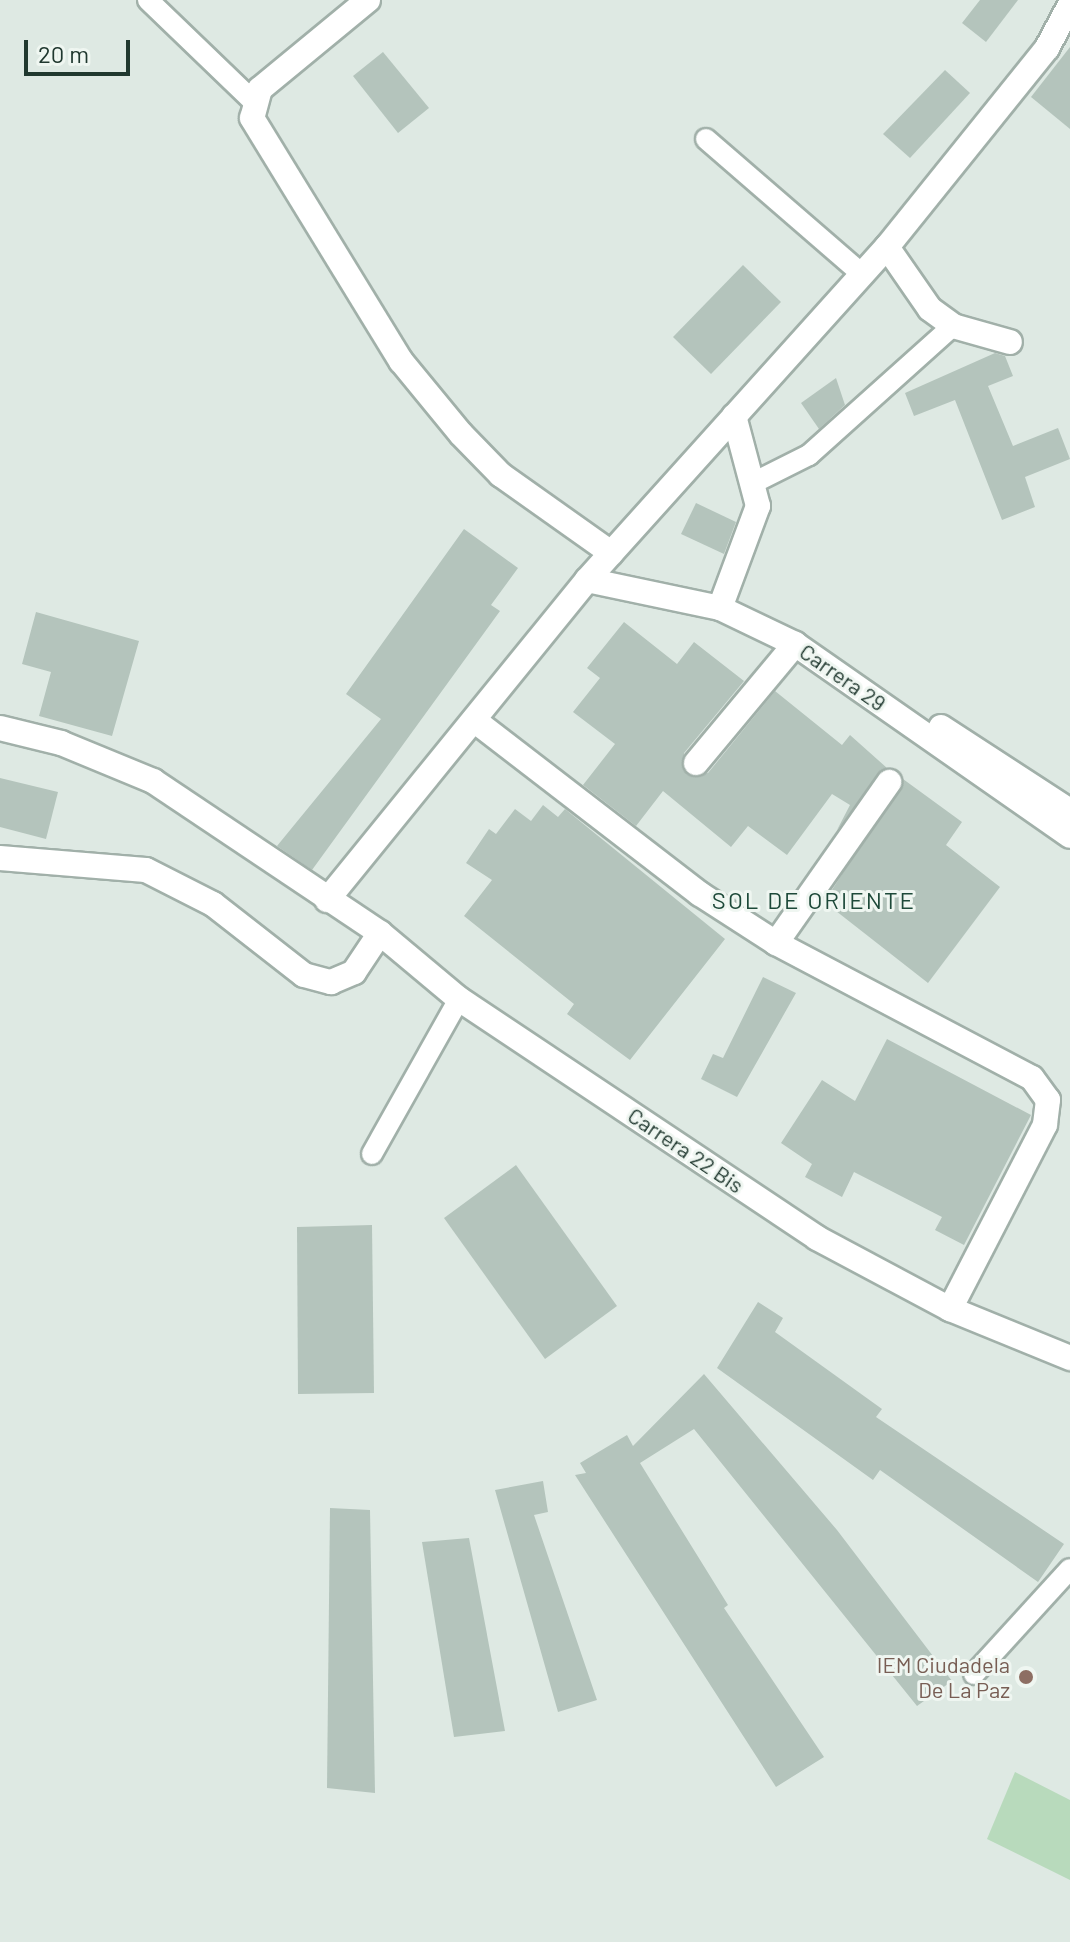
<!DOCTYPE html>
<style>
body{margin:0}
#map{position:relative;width:1070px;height:1942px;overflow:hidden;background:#dee9e3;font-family:Barlow,sans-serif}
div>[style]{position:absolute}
.green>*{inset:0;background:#b8dabc}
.building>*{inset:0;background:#b4c4bc}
.roads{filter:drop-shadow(2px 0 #a1b0a9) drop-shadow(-2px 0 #a1b0a9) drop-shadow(0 2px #a1b0a9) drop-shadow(0 -2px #a1b0a9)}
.service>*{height:20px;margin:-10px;padding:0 10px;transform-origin:10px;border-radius:10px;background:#fff}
.minor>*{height:24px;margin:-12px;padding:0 12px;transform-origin:12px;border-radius:12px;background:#fff}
.tertiary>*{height:24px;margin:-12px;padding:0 12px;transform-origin:12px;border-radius:12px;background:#fff}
.dots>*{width:22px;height:22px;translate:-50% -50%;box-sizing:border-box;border:4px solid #eff6f1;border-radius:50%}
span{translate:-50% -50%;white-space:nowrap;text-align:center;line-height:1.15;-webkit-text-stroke:6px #eff6f1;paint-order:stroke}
.street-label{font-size:22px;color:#20382f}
.education-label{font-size:22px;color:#785e54}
.right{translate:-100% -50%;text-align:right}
.neighbourhood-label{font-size:24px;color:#1d4939;letter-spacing:2px}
.scale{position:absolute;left:24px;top:40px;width:106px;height:36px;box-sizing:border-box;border:4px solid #20382f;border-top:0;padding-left:10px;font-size:24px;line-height:28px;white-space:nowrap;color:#20382f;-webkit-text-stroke:6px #eff6f1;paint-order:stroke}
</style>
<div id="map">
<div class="green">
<i style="clip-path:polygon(1015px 1772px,1070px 1800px,1070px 1880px,987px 1839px)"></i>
</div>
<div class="building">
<i style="clip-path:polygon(980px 0,1018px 0,986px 42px,962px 23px)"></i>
<i style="clip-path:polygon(1070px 47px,1070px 129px,1031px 97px)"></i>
<i style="clip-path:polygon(383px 52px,429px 108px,398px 133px,353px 76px)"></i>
<i style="clip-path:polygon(945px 70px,970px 93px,910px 158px,883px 134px)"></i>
<i style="clip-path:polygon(743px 265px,781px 302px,711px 374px,673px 337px)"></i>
<i style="clip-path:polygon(995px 353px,1005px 356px,1013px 376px,988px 386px,1013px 446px,1058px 428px,1070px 459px,1025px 477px,1035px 507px,1002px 520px,955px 400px,914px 416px,905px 393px)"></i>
<i style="clip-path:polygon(836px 378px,845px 405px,819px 429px,801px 403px)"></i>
<i style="clip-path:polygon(696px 503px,736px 522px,724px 554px,681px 534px)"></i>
<i style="clip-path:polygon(464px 529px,518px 568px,491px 605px,500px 611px,312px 870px,277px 846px,381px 719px,346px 694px)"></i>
<i style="clip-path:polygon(36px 612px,139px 641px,112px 736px,39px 716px,51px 672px,22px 664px)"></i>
<i style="clip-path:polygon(624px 622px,677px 664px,694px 642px,744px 681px,684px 753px,687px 775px,708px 773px,775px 691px,842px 745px,850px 735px,887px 768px,837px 830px,850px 805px,832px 794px,787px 855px,748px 826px,731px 847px,663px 791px,636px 826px,583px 785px,615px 744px,573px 712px,600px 678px,587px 668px)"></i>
<i style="clip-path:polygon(0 778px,58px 792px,46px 839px,0 827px)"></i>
<i style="clip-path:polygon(903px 779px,962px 822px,946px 845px,1000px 887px,928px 983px,836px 911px,843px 902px,830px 893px)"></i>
<i style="clip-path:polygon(543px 805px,558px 817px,565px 809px,725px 939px,630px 1060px,567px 1014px,574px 1004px,464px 916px,492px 880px,466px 863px,489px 829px,496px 834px,515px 809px,531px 821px)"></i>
<i style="clip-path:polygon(763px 977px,796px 993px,737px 1097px,701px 1079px,713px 1054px,723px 1058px)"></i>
<i style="clip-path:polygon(887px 1039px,1031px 1115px,964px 1245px,935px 1230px,942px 1217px,854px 1172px,842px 1197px,805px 1177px,812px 1164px,781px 1143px,822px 1080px,855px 1101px)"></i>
<i style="clip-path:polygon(516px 1165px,617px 1306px,545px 1359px,444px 1218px)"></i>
<i style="clip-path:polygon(372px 1225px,374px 1393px,298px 1394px,297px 1227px)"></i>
<i style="clip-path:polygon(758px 1302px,783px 1318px,775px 1332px,882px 1409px,876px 1417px,1064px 1544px,1038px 1582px,880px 1470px,873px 1480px,717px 1368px)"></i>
<i style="clip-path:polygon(704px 1374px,837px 1530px,952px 1681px,917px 1706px,694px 1429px,640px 1463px,728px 1605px,724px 1608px,824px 1757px,776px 1787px,575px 1475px,586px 1473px,580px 1463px,627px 1435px,633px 1446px)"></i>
<i style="clip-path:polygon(543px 1481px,548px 1512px,534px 1515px,597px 1700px,558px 1712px,495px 1490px)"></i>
<i style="clip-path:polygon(330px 1508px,370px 1510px,375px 1793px,327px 1788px)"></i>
<i style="clip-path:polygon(469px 1538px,505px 1731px,454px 1737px,422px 1542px)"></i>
</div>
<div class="roads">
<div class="service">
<i style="left:148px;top:0;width:146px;rotate:43.9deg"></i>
<i style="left:706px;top:139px;width:206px;rotate:40.9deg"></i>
<i style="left:757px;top:481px;width:58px;rotate:-26.6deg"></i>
<i style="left:809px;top:455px;width:193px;rotate:-41.9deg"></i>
<i style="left:372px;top:1154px;width:178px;rotate:-60.7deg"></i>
<i style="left:974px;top:1674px;width:142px;rotate:-47.6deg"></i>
</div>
<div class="minor">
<i style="left:368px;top:0;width:140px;rotate:140.5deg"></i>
<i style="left:260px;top:89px;width:30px;rotate:105deg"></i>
<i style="left:252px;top:118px;width:285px;rotate:58.5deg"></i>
<i style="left:401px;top:361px;width:94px;rotate:50.6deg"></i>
<i style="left:461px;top:434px;width:57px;rotate:45.7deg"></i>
<i style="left:501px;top:475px;width:135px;rotate:35.3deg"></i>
<i style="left:887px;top:247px;width:75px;rotate:55.3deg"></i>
<i style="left:930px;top:309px;width:29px;rotate:36deg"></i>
<i style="left:953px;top:326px;width:59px;rotate:15.7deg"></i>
<i style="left:720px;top:608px;width:109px;rotate:-69.6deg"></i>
<i style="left:758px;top:506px;width:93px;rotate:-104.9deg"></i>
<i style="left:474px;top:720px;width:285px;rotate:37.6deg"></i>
<i style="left:700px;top:894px;width:90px;rotate:32.8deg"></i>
<i style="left:776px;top:943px;width:289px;rotate:27.8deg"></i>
<i style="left:1032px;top:1078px;width:27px;rotate:54deg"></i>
<i style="left:1048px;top:1100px;width:25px;rotate:97deg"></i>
<i style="left:1045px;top:1125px;width:207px;rotate:117.3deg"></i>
<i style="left:0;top:728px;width:63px;rotate:13.8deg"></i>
<i style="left:61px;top:743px;width:100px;rotate:22.4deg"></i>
<i style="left:153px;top:781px;width:273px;rotate:33.8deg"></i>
<i style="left:380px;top:933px;width:103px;rotate:39.9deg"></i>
<i style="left:459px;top:999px;width:430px;rotate:33.7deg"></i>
<i style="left:817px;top:1238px;width:151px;rotate:28.1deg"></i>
<i style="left:950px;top:1309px;width:130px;rotate:22.2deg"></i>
<i style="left:696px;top:763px;width:155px;rotate:-50.2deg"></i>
<i style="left:0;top:858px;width:146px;rotate:4.7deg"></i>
<i style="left:146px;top:870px;width:75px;rotate:26.9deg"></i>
<i style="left:213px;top:904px;width:115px;rotate:38deg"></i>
<i style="left:304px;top:975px;width:28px;rotate:15deg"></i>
<i style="left:331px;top:982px;width:25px;rotate:-23deg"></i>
<i style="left:354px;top:972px;width:47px;rotate:-56.3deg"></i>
<i style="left:327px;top:900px;width:412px;rotate:-50.9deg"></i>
<i style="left:587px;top:580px;width:448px;rotate:-48deg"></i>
<i style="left:887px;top:247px;width:255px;rotate:-51.2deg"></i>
<i style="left:1047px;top:48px;width:49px;rotate:-61.9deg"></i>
<i style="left:776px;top:943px;width:197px;rotate:-54.9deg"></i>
</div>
<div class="tertiary">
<i style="left:587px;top:580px;width:136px;rotate:11.9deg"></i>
<i style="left:720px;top:608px;width:83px;rotate:25.6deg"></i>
<i style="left:795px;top:644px;width:335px;rotate:34.9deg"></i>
<i style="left:941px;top:727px;width:154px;rotate:33.1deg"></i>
</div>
</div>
<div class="dots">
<i style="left:1026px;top:1677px;background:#8d6e63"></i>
</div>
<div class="street-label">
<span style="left:843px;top:677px;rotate:35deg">Carrera 29</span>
<span style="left:686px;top:1150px;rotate:34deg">Carrera 22 Bis</span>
</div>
<div class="education-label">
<span class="right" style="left:1010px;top:1677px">IEM Ciudadela<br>De La Paz</span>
</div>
<div class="neighbourhood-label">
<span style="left:814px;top:900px">SOL DE ORIENTE</span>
</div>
<div class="scale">20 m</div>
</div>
